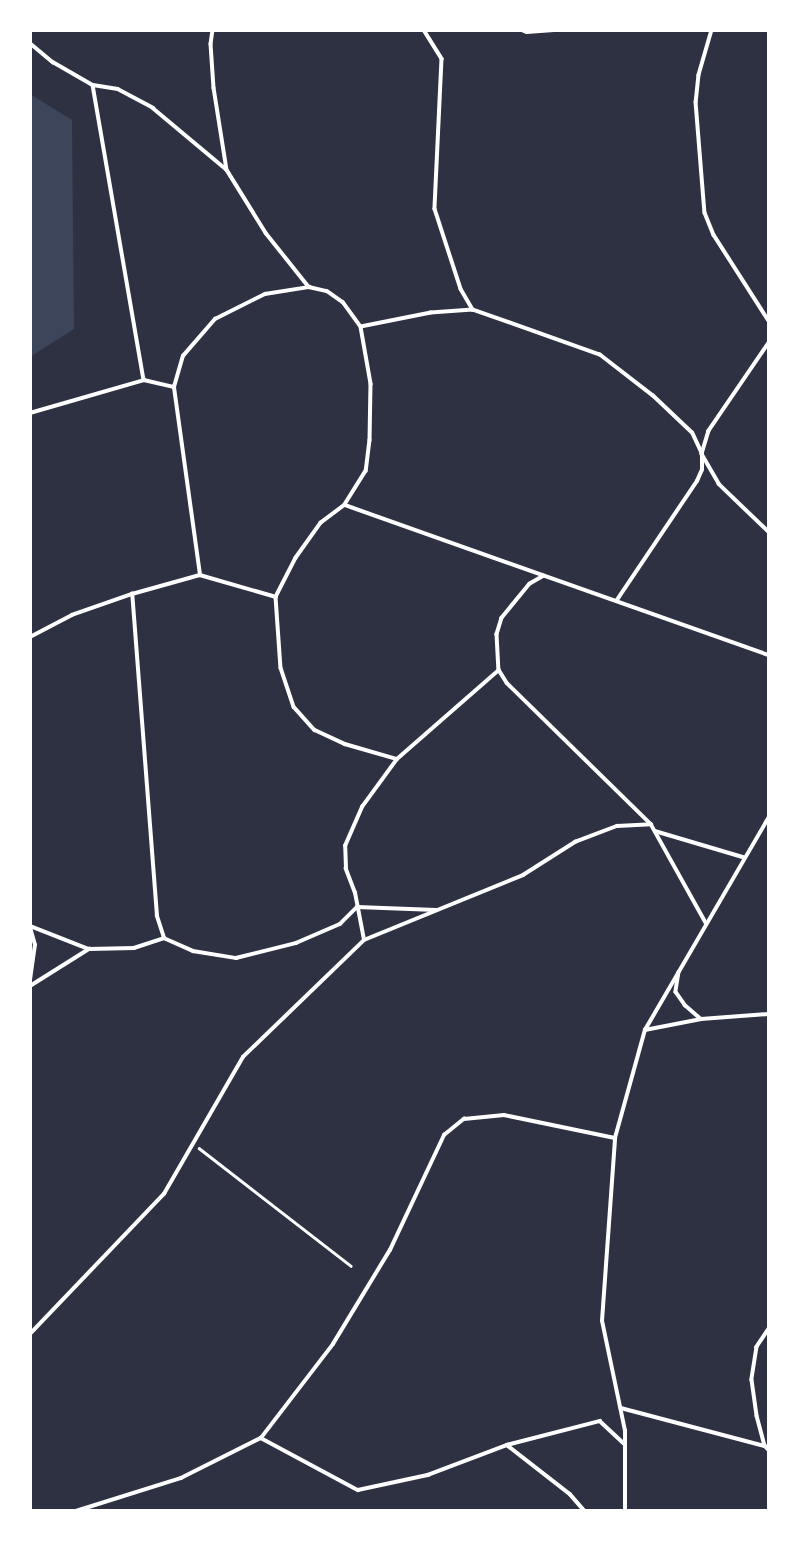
<!DOCTYPE html>
<style>
body{margin:0}
#map{position:relative;width:799px;height:1541px;overflow:hidden;background:#2d3142;font-family:"Work Sans",sans-serif}
div>[style]{position:absolute}
.green>*{inset:0;background:#3c4559}
.path>*{height:2.5px;margin:-1.25px;padding:0 1.25px;transform-origin:1.25px;border-radius:1.25px;background:#fff}
.service>*{height:3.5px;margin:-1.75px;padding:0 1.75px;transform-origin:1.75px;border-radius:1.75px;background:#fff}
span{translate:-50% -50%;white-space:nowrap;text-align:center;line-height:1.15;-webkit-text-stroke:7px #fff;paint-order:stroke}
.frame{position:absolute;inset:0;border:32px solid #fff;pointer-events:none}
</style>
<div id="map">
<div class="green">
<i style="clip-path:polygon(30px 94px,72px 120px,74px 329px,30px 357px)"></i>
</div>
<div class="path">
<i style="left:199px;top:1148px;width:192px;rotate:37.8deg"></i>
</div>
<div class="service">
<i style="left:213px;top:30px;width:14px;rotate:98deg"></i>
<i style="left:211px;top:44px;width:44px;rotate:86.1deg"></i>
<i style="left:214px;top:88px;width:83px;rotate:81deg"></i>
<i style="left:227px;top:170px;width:74px;rotate:58.2deg"></i>
<i style="left:266px;top:233px;width:69px;rotate:51.5deg"></i>
<i style="left:424px;top:30px;width:34px;rotate:58deg"></i>
<i style="left:442px;top:59px;width:150px;rotate:92.7deg"></i>
<i style="left:435px;top:209px;width:84px;rotate:72deg"></i>
<i style="left:461px;top:289px;width:24px;rotate:60deg"></i>
<i style="left:522px;top:30px;width:5px;rotate:22deg"></i>
<i style="left:527px;top:32px;width:30px;rotate:-4deg"></i>
<i style="left:712px;top:30px;width:47px;rotate:106.1deg"></i>
<i style="left:699px;top:75px;width:27px;rotate:96deg"></i>
<i style="left:696px;top:102px;width:111px;rotate:85.4deg"></i>
<i style="left:705px;top:213px;width:24px;rotate:68deg"></i>
<i style="left:714px;top:235px;width:102px;rotate:57.4deg"></i>
<i style="left:30px;top:43px;width:30px;rotate:40deg"></i>
<i style="left:53px;top:62px;width:46px;rotate:29.9deg"></i>
<i style="left:93px;top:85px;width:299px;rotate:80.2deg"></i>
<i style="left:93px;top:85px;width:25px;rotate:9deg"></i>
<i style="left:118px;top:89px;width:40px;rotate:28deg"></i>
<i style="left:153px;top:108px;width:95px;rotate:39.9deg"></i>
<i style="left:769px;top:343px;width:107px;rotate:124.3deg"></i>
<i style="left:709px;top:431px;width:24px;rotate:107deg"></i>
<i style="left:702px;top:454px;width:34px;rotate:60deg"></i>
<i style="left:719px;top:484px;width:69px;rotate:43.8deg"></i>
<i style="left:30px;top:413px;width:119px;rotate:-16.1deg"></i>
<i style="left:144px;top:380px;width:31px;rotate:13deg"></i>
<i style="left:345px;top:505px;width:30px;rotate:143deg"></i>
<i style="left:321px;top:523px;width:43px;rotate:125.5deg"></i>
<i style="left:296px;top:558px;width:44px;rotate:117.1deg"></i>
<i style="left:276px;top:597px;width:71px;rotate:86deg"></i>
<i style="left:281px;top:668px;width:41px;rotate:71.6deg"></i>
<i style="left:294px;top:707px;width:31px;rotate:48deg"></i>
<i style="left:315px;top:730px;width:33px;rotate:25deg"></i>
<i style="left:345px;top:744px;width:54px;rotate:16.1deg"></i>
<i style="left:200px;top:575px;width:190px;rotate:-97.9deg"></i>
<i style="left:174px;top:387px;width:32px;rotate:-74deg"></i>
<i style="left:183px;top:356px;width:49px;rotate:-49.1deg"></i>
<i style="left:215px;top:319px;width:56px;rotate:-26.6deg"></i>
<i style="left:265px;top:294px;width:45px;rotate:-9deg"></i>
<i style="left:309px;top:287px;width:18px;rotate:13deg"></i>
<i style="left:327px;top:291px;width:19px;rotate:35deg"></i>
<i style="left:343px;top:302px;width:31px;rotate:54deg"></i>
<i style="left:544px;top:576px;width:16px;rotate:150deg"></i>
<i style="left:530px;top:584px;width:44px;rotate:129.5deg"></i>
<i style="left:502px;top:618px;width:17px;rotate:107deg"></i>
<i style="left:497px;top:634px;width:36px;rotate:87deg"></i>
<i style="left:499px;top:670px;width:15px;rotate:58deg"></i>
<i style="left:507px;top:683px;width:202px;rotate:44.4deg"></i>
<i style="left:651px;top:824px;width:113px;rotate:60.9deg"></i>
<i style="left:617px;top:600px;width:143px;rotate:-56.1deg"></i>
<i style="left:697px;top:481px;width:12px;rotate:-66deg"></i>
<i style="left:702px;top:470px;width:16px;rotate:-90deg"></i>
<i style="left:702px;top:454px;width:23px;rotate:-115deg"></i>
<i style="left:692px;top:433px;width:54px;rotate:-136.5deg"></i>
<i style="left:653px;top:396px;width:67px;rotate:-142.3deg"></i>
<i style="left:600px;top:355px;width:135px;rotate:-160.5deg"></i>
<i style="left:473px;top:310px;width:42px;rotate:175.9deg"></i>
<i style="left:431px;top:313px;width:71px;rotate:168.7deg"></i>
<i style="left:361px;top:327px;width:58px;rotate:80deg"></i>
<i style="left:371px;top:384px;width:56px;rotate:91deg"></i>
<i style="left:370px;top:440px;width:31px;rotate:97deg"></i>
<i style="left:366px;top:471px;width:40px;rotate:122deg"></i>
<i style="left:345px;top:505px;width:450px;rotate:19.5deg"></i>
<i style="left:30px;top:637px;width:47px;rotate:-27.6deg"></i>
<i style="left:72px;top:615px;width:64px;rotate:-19.3deg"></i>
<i style="left:655px;top:831px;width:92px;rotate:16.5deg"></i>
<i style="left:30px;top:926px;width:63px;rotate:21.3deg"></i>
<i style="left:89px;top:949px;width:45px;rotate:-1.3deg"></i>
<i style="left:134px;top:948px;width:32px;rotate:-18deg"></i>
<i style="left:164px;top:938px;width:32px;rotate:24deg"></i>
<i style="left:193px;top:951px;width:44px;rotate:9.2deg"></i>
<i style="left:236px;top:958px;width:62px;rotate:-14deg"></i>
<i style="left:296px;top:943px;width:48px;rotate:-23.4deg"></i>
<i style="left:340px;top:924px;width:24px;rotate:-45deg"></i>
<i style="left:357px;top:907px;width:79px;rotate:2.2deg"></i>
<i style="left:164px;top:938px;width:23px;rotate:-108deg"></i>
<i style="left:157px;top:916px;width:323px;rotate:-94.4deg"></i>
<i style="left:132px;top:594px;width:71px;rotate:-15.6deg"></i>
<i style="left:200px;top:575px;width:79px;rotate:16.1deg"></i>
<i style="left:364px;top:940px;width:48px;rotate:-100.8deg"></i>
<i style="left:355px;top:893px;width:26px;rotate:-111deg"></i>
<i style="left:346px;top:869px;width:23px;rotate:-92deg"></i>
<i style="left:345px;top:846px;width:43px;rotate:-66.4deg"></i>
<i style="left:362px;top:807px;width:59px;rotate:-53.9deg"></i>
<i style="left:397px;top:759px;width:135px;rotate:-41.1deg"></i>
<i style="left:679px;top:972px;width:20px;rotate:99deg"></i>
<i style="left:676px;top:992px;width:16px;rotate:55deg"></i>
<i style="left:685px;top:1005px;width:21px;rotate:41deg"></i>
<i style="left:30px;top:980px;width:35px;rotate:-82deg"></i>
<i style="left:35px;top:945px;width:19px;rotate:-106deg"></i>
<i style="left:30px;top:986px;width:70px;rotate:-32.1deg"></i>
<i style="left:645px;top:1030px;width:57px;rotate:-11.1deg"></i>
<i style="left:701px;top:1019px;width:68px;rotate:-4.2deg"></i>
<i style="left:769px;top:1329px;width:22px;rotate:124deg"></i>
<i style="left:757px;top:1347px;width:33px;rotate:99deg"></i>
<i style="left:752px;top:1380px;width:36px;rotate:82deg"></i>
<i style="left:757px;top:1416px;width:31px;rotate:75deg"></i>
<i style="left:765px;top:1446px;width:6px;rotate:45deg"></i>
<i style="left:30px;top:1334px;width:194px;rotate:-46.3deg"></i>
<i style="left:164px;top:1194px;width:158px;rotate:-60deg"></i>
<i style="left:243px;top:1057px;width:168px;rotate:-44deg"></i>
<i style="left:364px;top:940px;width:172px;rotate:-22.2deg"></i>
<i style="left:523px;top:875px;width:62px;rotate:-32.4deg"></i>
<i style="left:575px;top:842px;width:45px;rotate:-20.9deg"></i>
<i style="left:617px;top:826px;width:34px;rotate:-3deg"></i>
<i style="left:621px;top:1408px;width:149px;rotate:14.8deg"></i>
<i style="left:261px;top:1438px;width:110px;rotate:28.2deg"></i>
<i style="left:358px;top:1490px;width:72px;rotate:-12.1deg"></i>
<i style="left:428px;top:1475px;width:85px;rotate:-20.8deg"></i>
<i style="left:507px;top:1445px;width:96px;rotate:-14.5deg"></i>
<i style="left:600px;top:1421px;width:34px;rotate:43deg"></i>
<i style="left:507px;top:1445px;width:80px;rotate:37.9deg"></i>
<i style="left:570px;top:1494px;width:23px;rotate:49deg"></i>
<i style="left:76px;top:1511px;width:110px;rotate:-17.4deg"></i>
<i style="left:181px;top:1478px;width:89px;rotate:-26.6deg"></i>
<i style="left:261px;top:1438px;width:118px;rotate:-52.5deg"></i>
<i style="left:333px;top:1344px;width:110px;rotate:-58.8deg"></i>
<i style="left:390px;top:1250px;width:127px;rotate:-64.8deg"></i>
<i style="left:444px;top:1135px;width:26px;rotate:-39deg"></i>
<i style="left:464px;top:1119px;width:40px;rotate:-5.7deg"></i>
<i style="left:504px;top:1115px;width:113px;rotate:11.7deg"></i>
<i style="left:625px;top:1511px;width:80px;rotate:-90deg"></i>
<i style="left:625px;top:1431px;width:112px;rotate:-101.8deg"></i>
<i style="left:602px;top:1321px;width:183px;rotate:-85.9deg"></i>
<i style="left:615px;top:1138px;width:112px;rotate:-74.5deg"></i>
<i style="left:645px;top:1030px;width:246px;rotate:-59.8deg"></i>
</div>
<div class="frame"></div>
</div>
